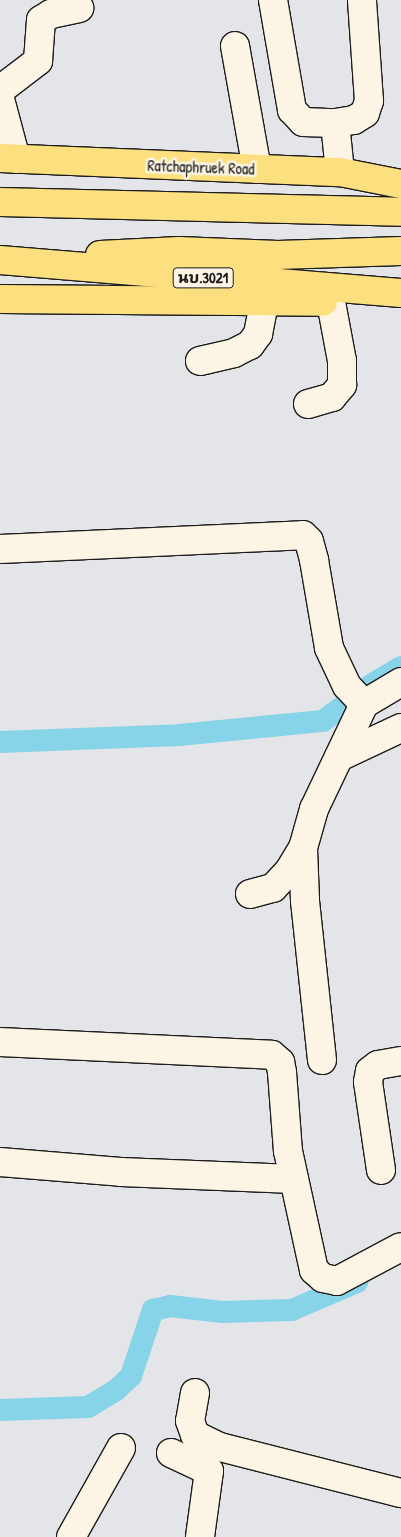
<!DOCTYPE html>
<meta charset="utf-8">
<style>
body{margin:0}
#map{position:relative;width:401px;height:1537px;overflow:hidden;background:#e3e5e8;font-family:"Patrick Hand","Playpen Sans Thai",sans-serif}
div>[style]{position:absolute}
.canal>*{height:22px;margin:-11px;padding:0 11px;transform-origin:11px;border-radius:11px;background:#87d3e8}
.roads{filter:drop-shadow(1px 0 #1c1c1c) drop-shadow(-1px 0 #1c1c1c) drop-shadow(0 1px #1c1c1c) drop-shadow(0 -1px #1c1c1c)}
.minor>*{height:28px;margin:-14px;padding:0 14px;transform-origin:14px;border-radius:14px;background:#fcf5e5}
.major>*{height:28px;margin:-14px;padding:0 14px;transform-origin:14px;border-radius:14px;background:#fce080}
span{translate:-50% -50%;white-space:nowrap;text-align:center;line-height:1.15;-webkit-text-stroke:5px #fcf5e5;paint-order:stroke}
.shield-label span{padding:1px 4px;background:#fcf5e5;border:1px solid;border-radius:4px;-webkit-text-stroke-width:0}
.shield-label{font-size:15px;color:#1c1c1c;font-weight:700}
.street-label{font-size:16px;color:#1c1c1c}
</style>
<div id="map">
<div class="canal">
<i style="left:371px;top:685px;width:35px;rotate:-31deg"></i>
<i style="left:0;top:742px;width:179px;rotate:-2.2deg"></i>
<i style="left:179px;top:735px;width:145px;rotate:-5.6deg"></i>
<i style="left:323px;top:721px;width:25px;rotate:-37deg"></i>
<i style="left:0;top:1410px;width:88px;rotate:-2deg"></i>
<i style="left:88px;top:1407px;width:31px;rotate:-31deg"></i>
<i style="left:115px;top:1391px;width:22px;rotate:-43deg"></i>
<i style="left:131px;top:1376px;width:70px;rotate:-71.6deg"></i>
<i style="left:153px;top:1310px;width:17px;rotate:-13deg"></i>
<i style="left:170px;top:1306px;width:53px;rotate:6.5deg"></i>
<i style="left:223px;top:1312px;width:69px;rotate:-1.7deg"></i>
<i style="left:292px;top:1310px;width:71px;rotate:-23.3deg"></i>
</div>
<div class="roads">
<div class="minor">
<i style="left:273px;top:0;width:112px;rotate:80.2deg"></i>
<i style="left:292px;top:110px;width:16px;rotate:47deg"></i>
<i style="left:303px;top:122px;width:32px;rotate:2deg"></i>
<i style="left:235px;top:46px;width:125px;rotate:79.9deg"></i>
<i style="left:0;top:90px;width:48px;rotate:-37.3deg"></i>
<i style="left:38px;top:61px;width:41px;rotate:-85.8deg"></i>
<i style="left:41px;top:20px;width:12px;rotate:-31deg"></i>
<i style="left:51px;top:14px;width:29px;rotate:-12deg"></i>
<i style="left:0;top:99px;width:62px;rotate:75.1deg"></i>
<i style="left:340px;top:172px;width:49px;rotate:-95.8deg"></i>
<i style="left:335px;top:123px;width:19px;rotate:-9deg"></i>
<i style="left:354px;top:120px;width:13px;rotate:-32deg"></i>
<i style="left:365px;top:113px;width:13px;rotate:-72deg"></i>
<i style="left:369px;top:101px;width:101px;rotate:-94deg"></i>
<i style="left:200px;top:361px;width:35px;rotate:-13deg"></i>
<i style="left:234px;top:353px;width:18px;rotate:-27deg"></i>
<i style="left:250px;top:345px;width:14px;rotate:-54deg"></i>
<i style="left:258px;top:334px;width:33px;rotate:-79deg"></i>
<i style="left:308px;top:404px;width:25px;rotate:-16deg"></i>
<i style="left:332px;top:397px;width:16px;rotate:-50deg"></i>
<i style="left:342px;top:385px;width:24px;rotate:-90deg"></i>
<i style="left:342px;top:361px;width:60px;rotate:-100.6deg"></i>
<i style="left:0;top:549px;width:303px;rotate:-2.6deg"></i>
<i style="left:303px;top:535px;width:8px;rotate:45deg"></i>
<i style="left:309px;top:541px;width:20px;rotate:75deg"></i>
<i style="left:314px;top:560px;width:89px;rotate:80.3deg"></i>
<i style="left:329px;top:648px;width:42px;rotate:64.7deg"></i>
<i style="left:347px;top:686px;width:25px;rotate:47deg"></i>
<i style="left:364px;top:704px;width:43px;rotate:-30.7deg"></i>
<i style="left:339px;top:757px;width:68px;rotate:-25.1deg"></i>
<i style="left:303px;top:848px;width:53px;rotate:87.8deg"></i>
<i style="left:305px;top:901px;width:160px;rotate:83.9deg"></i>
<i style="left:250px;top:894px;width:24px;rotate:-15deg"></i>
<i style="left:273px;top:888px;width:23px;rotate:-47deg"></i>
<i style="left:289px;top:871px;width:27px;rotate:-59deg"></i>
<i style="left:303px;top:848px;width:41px;rotate:-74.2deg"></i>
<i style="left:314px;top:809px;width:116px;rotate:-64.5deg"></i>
<i style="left:0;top:1042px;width:272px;rotate:2.7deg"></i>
<i style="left:272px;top:1055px;width:11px;rotate:41deg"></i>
<i style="left:280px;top:1062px;width:10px;rotate:79deg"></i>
<i style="left:282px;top:1072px;width:79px;rotate:85.7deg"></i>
<i style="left:288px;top:1151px;width:122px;rotate:77.7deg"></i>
<i style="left:314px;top:1270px;width:12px;rotate:42deg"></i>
<i style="left:323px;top:1278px;width:14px;rotate:12deg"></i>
<i style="left:337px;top:1281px;width:72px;rotate:-28deg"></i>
<i style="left:0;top:1162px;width:121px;rotate:4.7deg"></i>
<i style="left:121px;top:1172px;width:173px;rotate:2.3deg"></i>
<i style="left:381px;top:1170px;width:89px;rotate:-98.4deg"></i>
<i style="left:368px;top:1082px;width:11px;rotate:-80deg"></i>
<i style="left:370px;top:1071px;width:10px;rotate:-37deg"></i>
<i style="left:378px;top:1065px;width:23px;rotate:-10deg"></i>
<i style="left:195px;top:1393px;width:28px;rotate:100deg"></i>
<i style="left:190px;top:1421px;width:15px;rotate:70deg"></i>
<i style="left:195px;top:1435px;width:28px;rotate:26deg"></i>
<i style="left:220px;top:1447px;width:187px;rotate:14.3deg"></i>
<i style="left:171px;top:1453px;width:42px;rotate:25.3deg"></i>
<i style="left:209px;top:1471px;width:67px;rotate:97.8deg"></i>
<i style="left:71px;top:1537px;width:102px;rotate:-60.7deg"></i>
</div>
<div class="major">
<i style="left:0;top:158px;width:340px;rotate:2.4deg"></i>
<i style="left:340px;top:172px;width:62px;rotate:11.1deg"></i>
<i style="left:0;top:202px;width:401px;rotate:1.4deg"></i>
<i style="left:100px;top:255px;width:79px;rotate:-2.9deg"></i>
<i style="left:179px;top:251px;width:99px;rotate:2.3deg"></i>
<i style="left:278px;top:255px;width:123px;rotate:-1.9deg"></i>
<i style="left:0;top:260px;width:402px;rotate:4.7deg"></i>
<i style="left:0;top:299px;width:323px;rotate:0.5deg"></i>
</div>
</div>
<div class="shield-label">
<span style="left:203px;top:278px">นบ.3021</span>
</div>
<div class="street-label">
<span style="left:201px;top:167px;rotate:2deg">Ratchaphruek Road</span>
</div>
</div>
